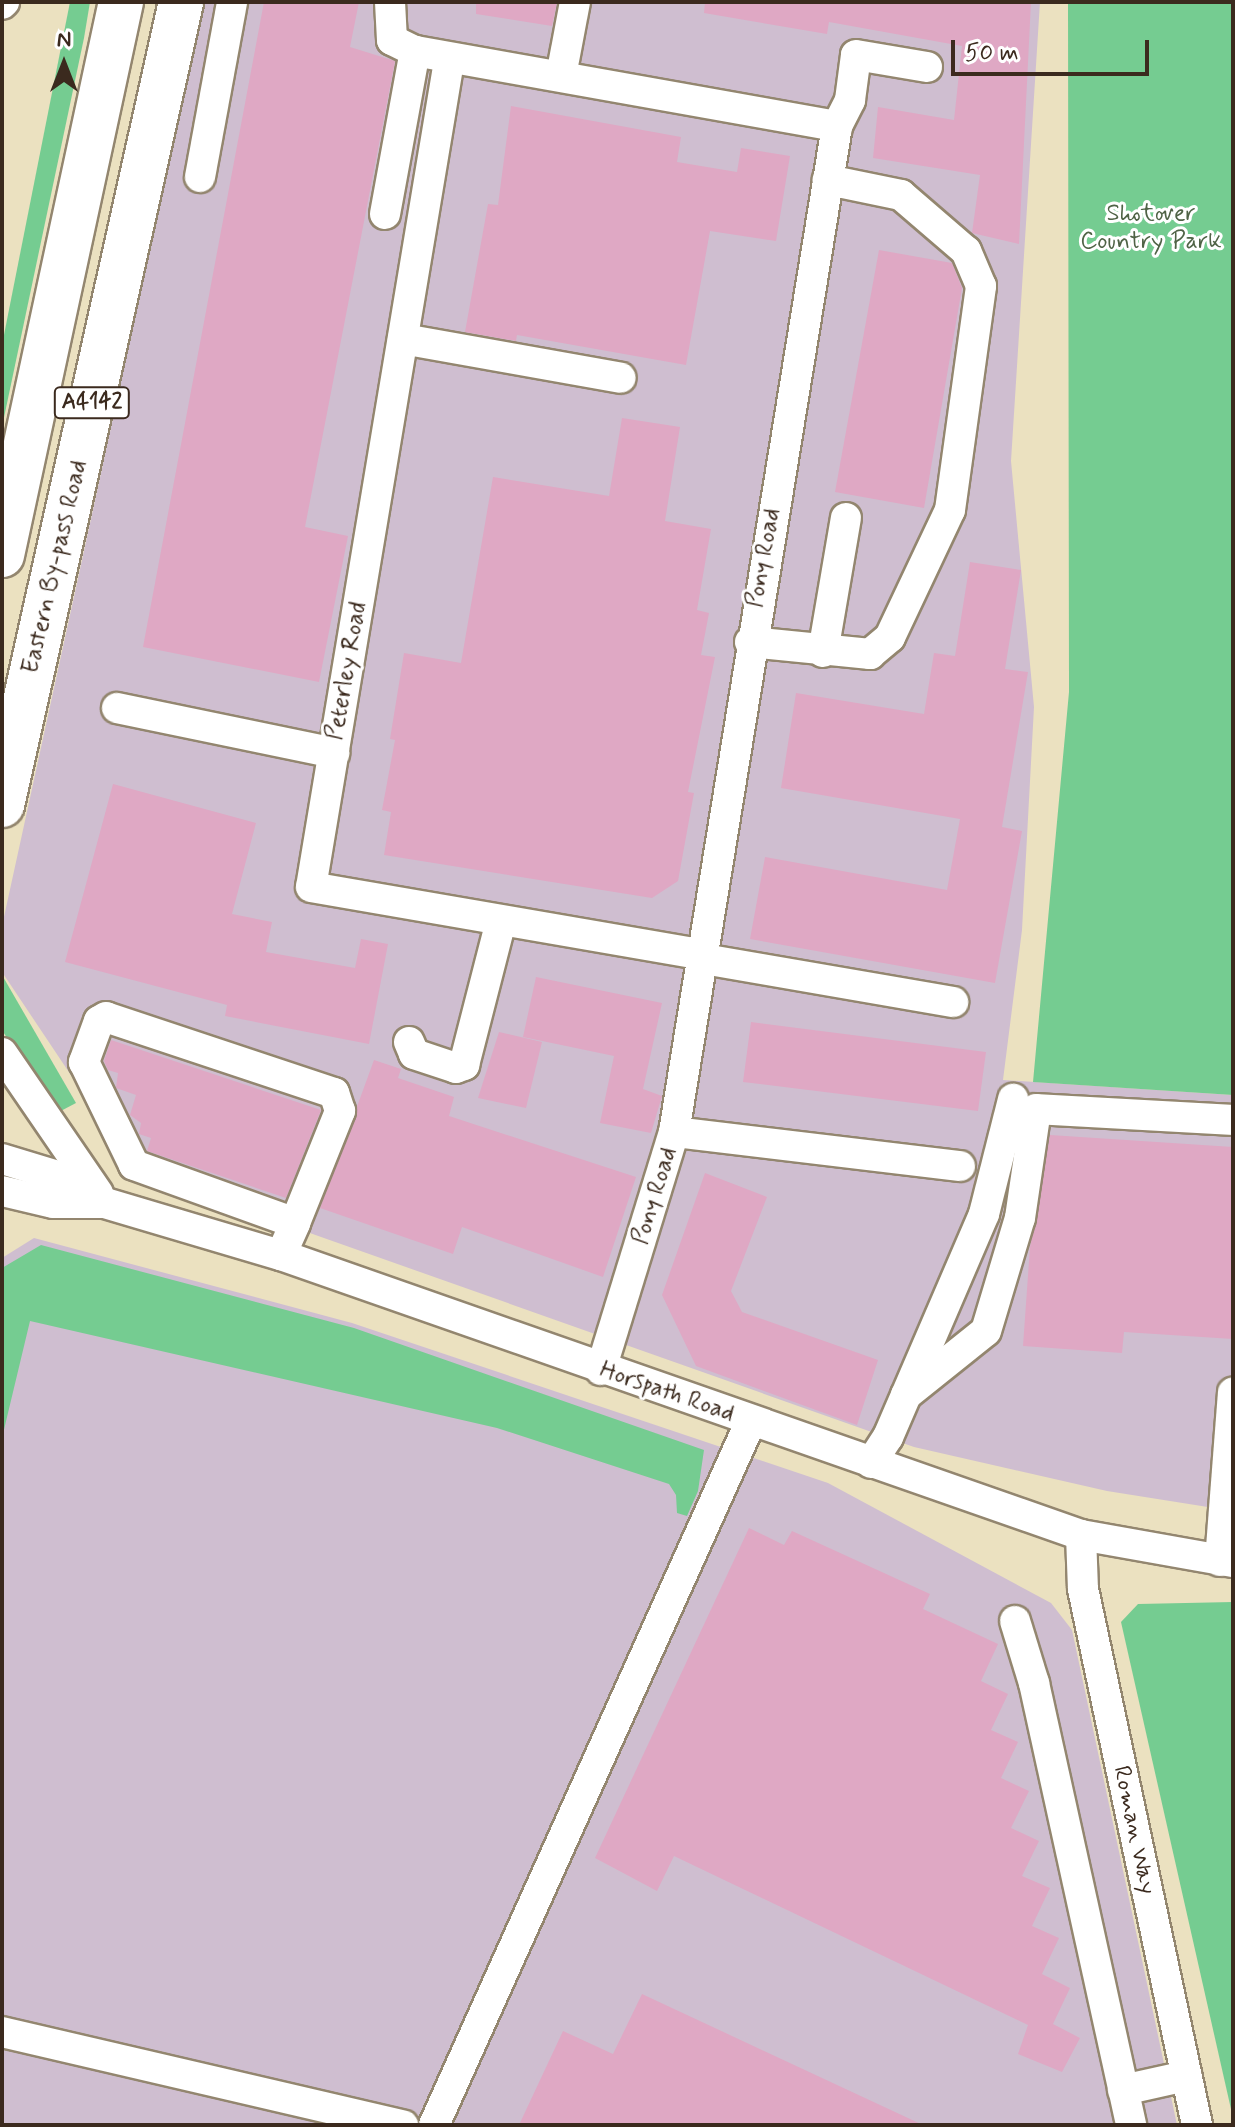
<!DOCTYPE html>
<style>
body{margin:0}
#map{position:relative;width:1235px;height:2127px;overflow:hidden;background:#ebe1c0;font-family:Mynerve,sans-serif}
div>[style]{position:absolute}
.industrial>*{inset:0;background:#cfbed0}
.green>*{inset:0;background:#75cc91}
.building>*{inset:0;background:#dfa8c4}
.roads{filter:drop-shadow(2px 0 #93866f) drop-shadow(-2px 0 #93866f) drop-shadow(0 2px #93866f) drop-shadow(0 -2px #93866f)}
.minor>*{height:30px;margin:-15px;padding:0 15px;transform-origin:15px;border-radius:15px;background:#fff}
.highway>*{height:44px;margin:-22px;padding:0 22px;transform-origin:22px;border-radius:22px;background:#fff}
span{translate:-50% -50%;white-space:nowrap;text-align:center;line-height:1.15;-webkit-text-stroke:6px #fff;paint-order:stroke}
.shield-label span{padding:2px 6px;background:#fff;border:2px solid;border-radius:6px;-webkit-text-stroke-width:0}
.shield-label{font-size:22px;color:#3b2a1e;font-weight:700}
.park-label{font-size:24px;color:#4f6346}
.street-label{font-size:24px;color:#3b2a1e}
.frame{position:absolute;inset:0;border:4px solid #3b2a1e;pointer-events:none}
.north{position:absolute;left:24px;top:24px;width:80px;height:80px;-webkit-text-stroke:6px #fff;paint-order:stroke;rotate:0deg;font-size:22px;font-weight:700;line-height:32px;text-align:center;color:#3b2a1e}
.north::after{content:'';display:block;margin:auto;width:28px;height:36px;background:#3b2a1e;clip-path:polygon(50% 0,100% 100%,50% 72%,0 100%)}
.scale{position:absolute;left:951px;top:40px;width:198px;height:36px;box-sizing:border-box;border:4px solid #3b2a1e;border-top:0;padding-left:10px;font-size:24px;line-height:28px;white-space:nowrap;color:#3b2a1e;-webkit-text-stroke:6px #fff;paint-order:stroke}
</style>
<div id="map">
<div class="industrial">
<i style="clip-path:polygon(204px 2px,1040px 2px,1011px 461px,1034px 707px,1022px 930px,1003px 1080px,1233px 1095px,1233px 1511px,1107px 1491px,914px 1447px,135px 1171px,2px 972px,2px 926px)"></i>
<i style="clip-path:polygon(34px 1238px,352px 1323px,828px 1483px,1051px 1603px,1072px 1630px,1177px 2125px,2px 2125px,2px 1258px)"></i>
</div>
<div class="green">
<i style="clip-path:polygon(70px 2px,90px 2px,84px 38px,2px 427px,2px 345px)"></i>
<i style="clip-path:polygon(1068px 2px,1233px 2px,1233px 1095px,1033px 1082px,1069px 692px)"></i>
<i style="clip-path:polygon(2px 975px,76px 1103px,55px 1114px,2px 1030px)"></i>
<i style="clip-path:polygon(41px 1245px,354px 1328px,704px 1450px,698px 1491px,687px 1516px,677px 1513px,676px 1495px,669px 1484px,497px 1428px,30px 1321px,2px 1438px,2px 1268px)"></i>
<i style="clip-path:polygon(1233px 1602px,1233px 2118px,1121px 1622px,1138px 1604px)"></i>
</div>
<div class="building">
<i style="clip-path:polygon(264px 2px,359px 2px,350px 47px,395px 61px,305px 527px,348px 536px,319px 682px,143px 647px)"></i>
<i style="clip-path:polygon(476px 2px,557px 2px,552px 26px,476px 14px)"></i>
<i style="clip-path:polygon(705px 2px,1031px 2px,1019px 244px,972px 233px,980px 175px,873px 158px,878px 107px,954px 120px,962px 46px,829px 22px,827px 34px,704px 13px)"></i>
<i style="clip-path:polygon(511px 106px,681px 137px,677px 162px,737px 172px,741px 148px,790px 156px,776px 241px,710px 231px,686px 365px,517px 335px,516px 341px,465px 332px,488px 204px,498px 205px)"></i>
<i style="clip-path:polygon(879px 250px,952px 263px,962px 288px,924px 508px,835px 492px)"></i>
<i style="clip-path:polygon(622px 418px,680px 427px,665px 521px,711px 529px,697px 610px,709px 613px,701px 655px,715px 657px,688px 792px,694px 793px,678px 881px,652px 898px,384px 855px,391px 812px,382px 810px,395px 740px,390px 739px,404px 653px,461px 663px,493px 477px,609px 496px)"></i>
<i style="clip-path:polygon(970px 562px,1021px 570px,1005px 669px,1028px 672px,1002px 827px,1022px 831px,995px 983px,750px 939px,765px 857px,947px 890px,960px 819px,781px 788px,796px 693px,924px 714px,934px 653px,955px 656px)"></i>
<i style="clip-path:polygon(113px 784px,256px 823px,232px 914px,272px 922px,266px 952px,355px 968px,361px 939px,388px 944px,369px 1044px,225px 1016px,227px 1005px,65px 962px)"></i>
<i style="clip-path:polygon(536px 977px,662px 1003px,643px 1089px,662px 1096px,651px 1133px,600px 1123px,614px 1056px,523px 1037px)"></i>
<i style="clip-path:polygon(751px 1022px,986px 1052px,978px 1111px,743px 1082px)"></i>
<i style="clip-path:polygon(499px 1032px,542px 1042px,526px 1108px,478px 1098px)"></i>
<i style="clip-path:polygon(111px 1040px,321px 1110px,286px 1198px,147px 1151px,151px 1138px,139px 1134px,141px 1123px,130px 1115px,136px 1095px,116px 1088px,118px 1073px,108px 1070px,104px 1061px)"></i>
<i style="clip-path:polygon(374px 1060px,401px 1069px,398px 1078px,454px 1097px,449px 1116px,636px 1177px,603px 1277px,462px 1227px,453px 1254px,320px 1208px)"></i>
<i style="clip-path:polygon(1050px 1135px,1233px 1147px,1233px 1339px,1124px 1332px,1122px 1353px,1023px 1346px,1030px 1247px)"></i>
<i style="clip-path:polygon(705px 1173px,767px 1197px,731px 1291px,742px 1312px,878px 1360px,857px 1425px,696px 1366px,662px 1295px)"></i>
<i style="clip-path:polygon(749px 1528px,784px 1545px,792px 1531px,930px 1594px,923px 1609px,998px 1644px,981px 1681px,1008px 1694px,991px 1730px,1018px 1742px,1001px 1778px,1029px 1791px,1011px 1828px,1039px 1841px,1022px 1876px,1050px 1888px,1032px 1926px,1059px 1938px,1042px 1974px,1070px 1988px,1053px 2024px,1080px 2038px,1062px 2072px,1018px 2054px,1028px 2025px,674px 1856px,657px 1891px,595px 1858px)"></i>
<i style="clip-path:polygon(642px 1994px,923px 2125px,519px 2125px,563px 2031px,613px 2054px)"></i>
</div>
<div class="roads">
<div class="minor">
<i style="left:390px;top:2px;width:38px;rotate:87deg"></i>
<i style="left:392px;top:40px;width:25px;rotate:26deg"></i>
<i style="left:415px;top:51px;width:429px;rotate:10.1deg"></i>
<i style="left:837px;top:126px;width:1019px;rotate:99.2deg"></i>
<i style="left:674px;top:1132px;width:249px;rotate:107.1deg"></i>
<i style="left:2px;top:4px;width:3px;rotate:-45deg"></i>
<i style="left:449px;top:61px;width:837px;rotate:99.48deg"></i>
<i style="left:311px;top:887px;width:400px;rotate:9.8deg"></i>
<i style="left:561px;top:76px;width:75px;rotate:-79.3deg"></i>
<i style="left:837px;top:126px;width:29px;rotate:-63deg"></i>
<i style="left:850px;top:100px;width:45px;rotate:-82.4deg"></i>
<i style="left:856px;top:55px;width:72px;rotate:9.6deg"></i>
<i style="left:200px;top:177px;width:178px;rotate:-79.6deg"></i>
<i style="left:385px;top:214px;width:166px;rotate:-79.6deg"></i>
<i style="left:403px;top:339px;width:221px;rotate:10.1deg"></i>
<i style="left:750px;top:642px;width:121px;rotate:5.7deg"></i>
<i style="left:870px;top:654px;width:26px;rotate:-40deg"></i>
<i style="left:890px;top:637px;width:140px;rotate:-64.7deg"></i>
<i style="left:950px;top:510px;width:226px;rotate:-82.1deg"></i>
<i style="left:981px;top:286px;width:38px;rotate:-113deg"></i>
<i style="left:966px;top:251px;width:86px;rotate:-139.3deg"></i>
<i style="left:901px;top:195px;width:75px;rotate:-168.4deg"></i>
<i style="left:823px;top:652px;width:136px;rotate:-80.3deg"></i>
<i style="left:117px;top:708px;width:222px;rotate:11.7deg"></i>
<i style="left:704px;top:959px;width:253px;rotate:9.8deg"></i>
<i style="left:409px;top:1042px;width:13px;rotate:67deg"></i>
<i style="left:414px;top:1054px;width:44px;rotate:18.4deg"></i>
<i style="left:456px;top:1068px;width:9px;rotate:-21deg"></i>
<i style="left:464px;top:1065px;width:149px;rotate:-75.6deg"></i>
<i style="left:2px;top:1053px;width:170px;rotate:55.6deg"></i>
<i style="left:674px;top:1132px;width:288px;rotate:6.8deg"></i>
<i style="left:2px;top:1159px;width:62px;rotate:17deg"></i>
<i style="left:61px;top:1177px;width:51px;rotate:30.6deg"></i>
<i style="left:105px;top:1203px;width:184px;rotate:16.5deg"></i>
<i style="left:281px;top:1255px;width:848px;rotate:19.29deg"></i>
<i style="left:1081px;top:1535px;width:154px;rotate:10.1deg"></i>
<i style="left:2px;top:1191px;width:52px;rotate:13.2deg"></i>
<i style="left:53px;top:1203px;width:50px"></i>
<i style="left:281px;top:1255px;width:35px;rotate:-66deg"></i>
<i style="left:295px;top:1223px;width:121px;rotate:-68.1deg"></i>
<i style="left:340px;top:1111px;width:19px;rotate:-108deg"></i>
<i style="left:334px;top:1093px;width:240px;rotate:-161.6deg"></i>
<i style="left:106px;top:1017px;width:8px;rotate:150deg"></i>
<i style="left:99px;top:1021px;width:44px;rotate:110.1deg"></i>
<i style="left:84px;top:1062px;width:114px;rotate:64.1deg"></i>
<i style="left:134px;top:1165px;width:171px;rotate:19.8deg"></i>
<i style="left:906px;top:1395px;width:102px;rotate:-38.7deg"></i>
<i style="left:986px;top:1331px;width:118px;rotate:-73.3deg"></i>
<i style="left:1020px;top:1218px;width:110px;rotate:-81.6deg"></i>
<i style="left:1036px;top:1109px;width:197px;rotate:3.2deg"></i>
<i style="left:871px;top:1463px;width:31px;rotate:-57deg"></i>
<i style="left:888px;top:1437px;width:243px;rotate:-66.7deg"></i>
<i style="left:984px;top:1214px;width:119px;rotate:-75.8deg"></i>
<i style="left:1081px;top:1535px;width:54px;rotate:87.9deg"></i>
<i style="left:1083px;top:1589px;width:548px;rotate:77.99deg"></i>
<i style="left:1220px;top:1561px;width:169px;rotate:-85.6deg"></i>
<i style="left:1015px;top:1621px;width:65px;rotate:73deg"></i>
<i style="left:1034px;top:1683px;width:453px;rotate:77.6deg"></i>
<i style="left:2px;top:2032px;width:412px;rotate:13.1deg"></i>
<i style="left:1123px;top:2090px;width:65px;rotate:-12.5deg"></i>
<i style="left:434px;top:2125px;width:772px;rotate:-65.76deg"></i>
</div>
<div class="highway">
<i style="left:2px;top:555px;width:566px;rotate:-77.86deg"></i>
<i style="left:2px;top:805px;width:823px;rotate:-77.43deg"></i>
</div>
</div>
<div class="shield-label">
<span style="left:92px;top:403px">A4142</span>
</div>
<div class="park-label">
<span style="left:1151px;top:228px">Shotover<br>Country Park</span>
</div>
<div class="street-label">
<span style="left:764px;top:558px;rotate:-80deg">Pony Road</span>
<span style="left:55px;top:567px;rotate:-77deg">Eastern By-pass Road</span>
<span style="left:347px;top:671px;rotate:-80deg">Peterley Road</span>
<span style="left:655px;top:1196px;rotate:-73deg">Pony Road</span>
<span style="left:667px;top:1392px;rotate:19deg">Horspath Road</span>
<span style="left:1134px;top:1830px;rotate:78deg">Roman Way</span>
</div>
<div class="frame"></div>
<div class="north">N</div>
<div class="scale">50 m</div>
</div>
